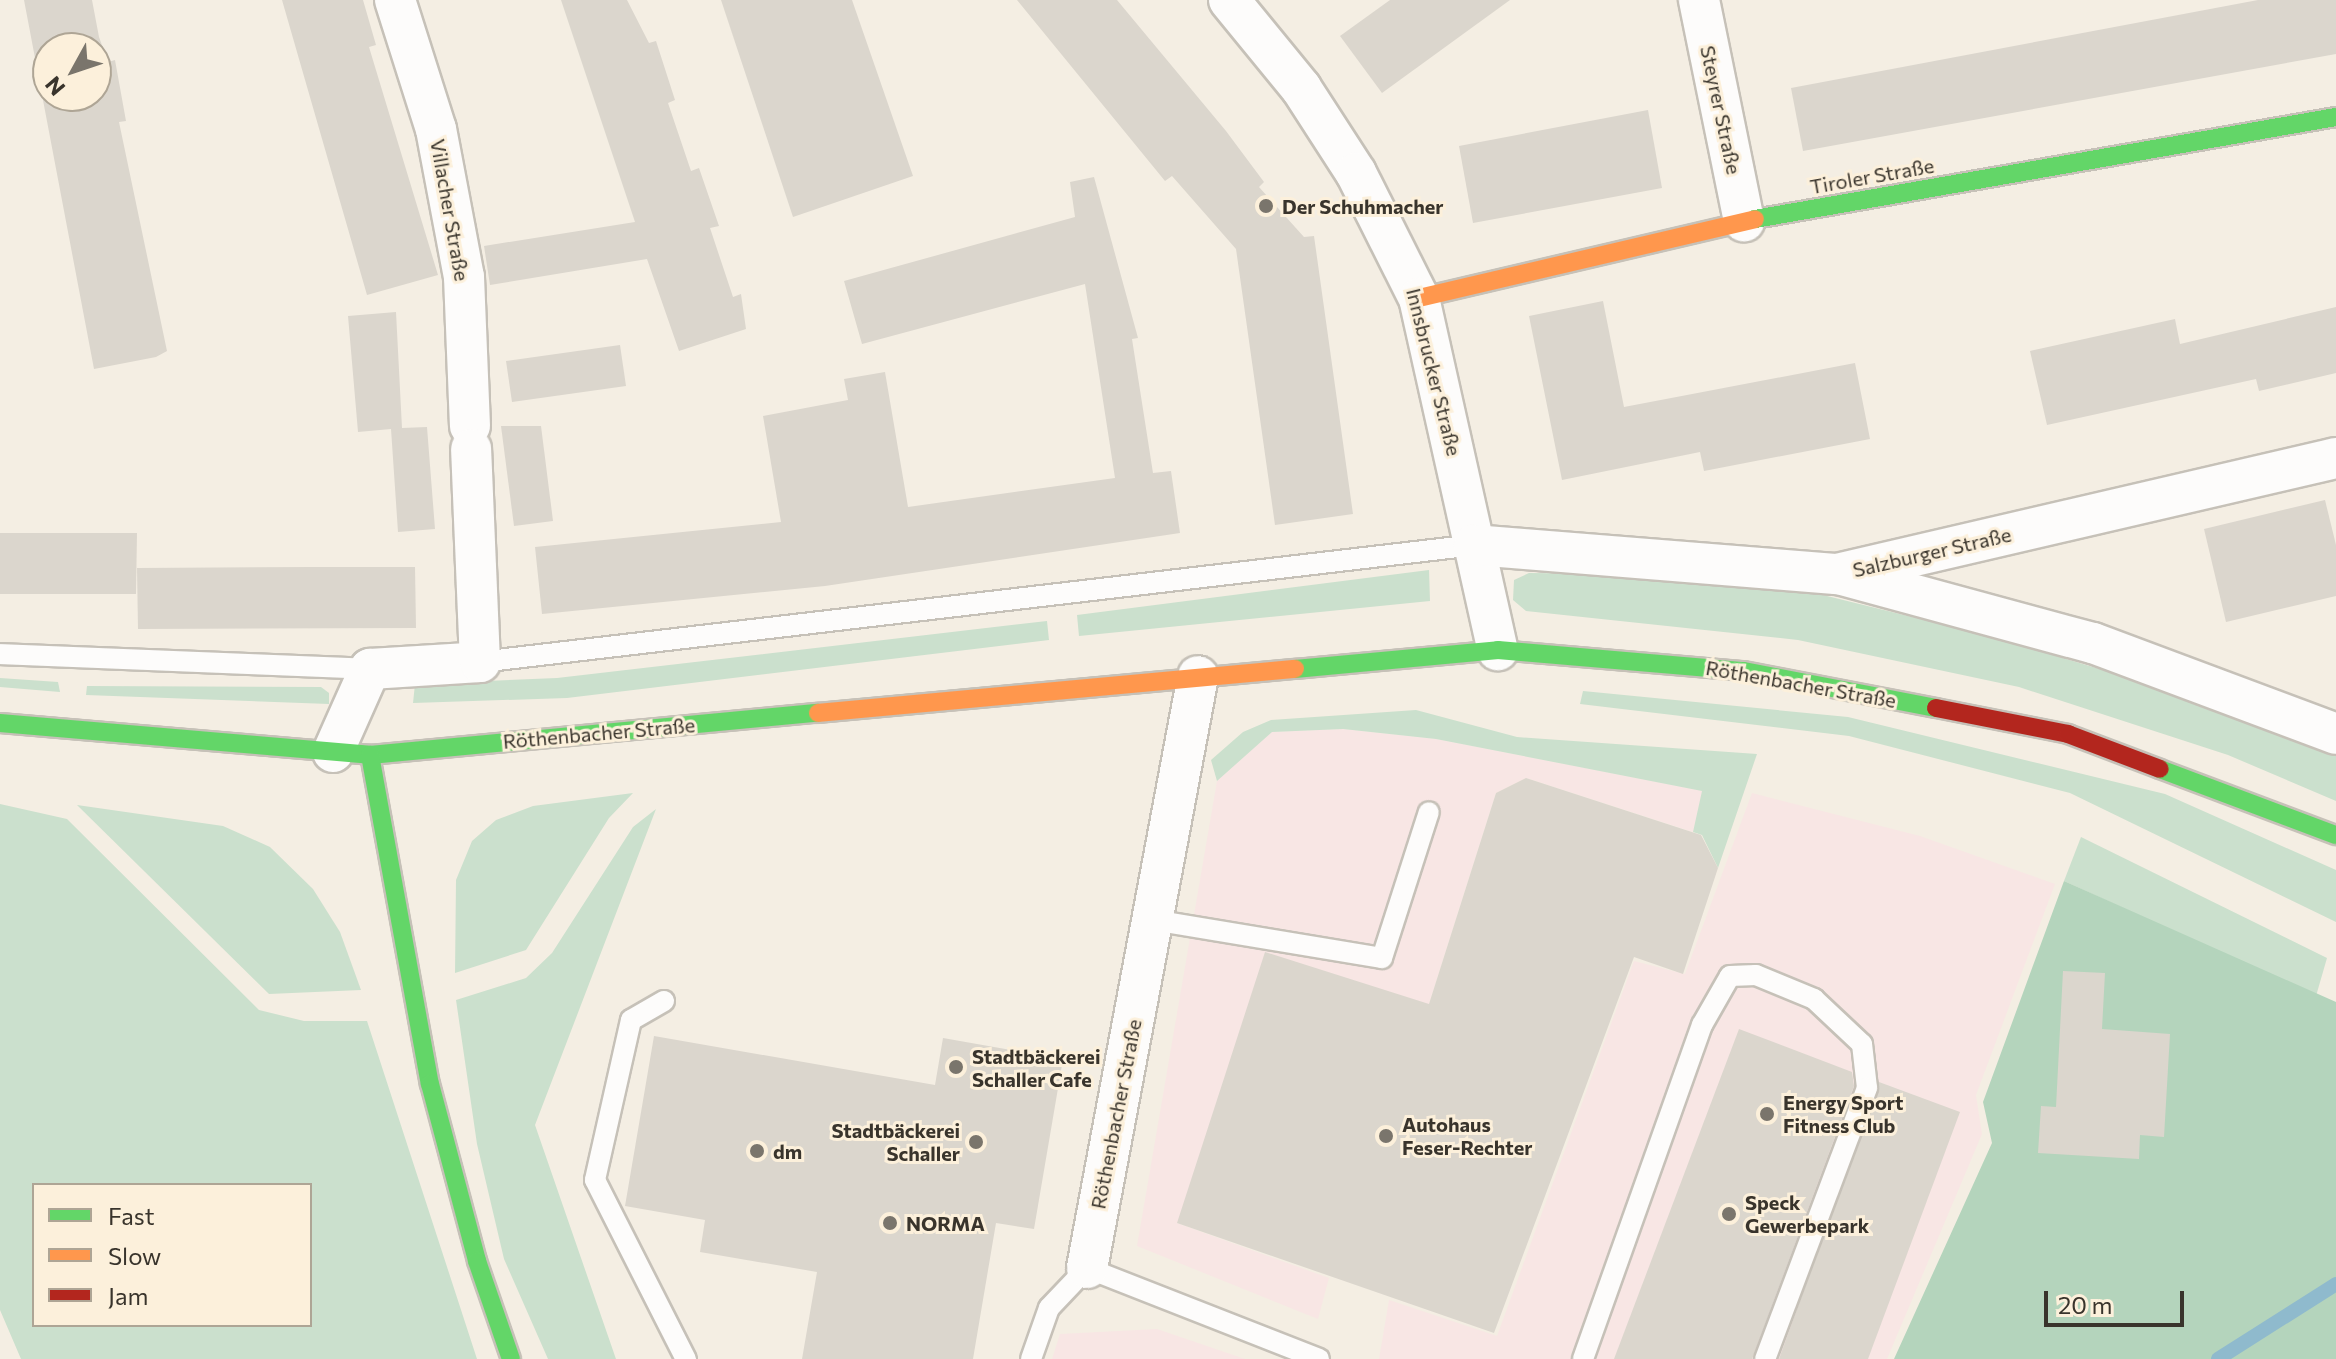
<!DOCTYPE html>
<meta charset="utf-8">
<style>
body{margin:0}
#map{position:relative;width:2336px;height:1359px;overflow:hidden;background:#f4eee3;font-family:Commissioner,sans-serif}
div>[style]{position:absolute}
.commercial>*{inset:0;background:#f8e6e4}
.green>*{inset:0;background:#cbe0cd}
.forest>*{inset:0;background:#b4d4bc}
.stream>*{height:14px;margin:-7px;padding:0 7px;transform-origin:7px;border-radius:7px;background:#8fbacd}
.building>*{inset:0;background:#dbd6cd}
.roads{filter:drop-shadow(2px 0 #c6c1b8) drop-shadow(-2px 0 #c6c1b8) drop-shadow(0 2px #c6c1b8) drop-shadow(0 -2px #c6c1b8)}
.lane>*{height:20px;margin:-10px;padding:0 10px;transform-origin:10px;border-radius:10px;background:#fdfcfb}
.street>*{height:40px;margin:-20px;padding:0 20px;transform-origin:20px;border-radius:20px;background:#fdfcfb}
.fast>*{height:18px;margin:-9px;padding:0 9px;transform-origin:9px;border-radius:9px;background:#63d668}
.slow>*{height:18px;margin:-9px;padding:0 9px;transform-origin:9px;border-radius:9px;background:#ff974d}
.jam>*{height:18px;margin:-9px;padding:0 9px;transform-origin:9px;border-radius:9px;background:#b3261e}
.dots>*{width:22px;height:22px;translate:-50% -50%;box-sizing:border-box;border:4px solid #fcf0db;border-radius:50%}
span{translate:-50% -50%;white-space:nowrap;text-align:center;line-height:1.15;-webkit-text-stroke:6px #fcf0db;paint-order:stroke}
.street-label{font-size:20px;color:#39342c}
.poi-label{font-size:20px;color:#39342c;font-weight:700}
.left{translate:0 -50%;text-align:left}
.right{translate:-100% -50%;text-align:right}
.legend{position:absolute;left:32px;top:1183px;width:280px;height:144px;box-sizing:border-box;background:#fcf0db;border:2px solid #aea595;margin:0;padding:10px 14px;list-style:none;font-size:24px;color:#39342c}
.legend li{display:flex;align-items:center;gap:16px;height:40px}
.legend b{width:40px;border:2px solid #aea595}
.north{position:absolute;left:32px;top:32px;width:80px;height:80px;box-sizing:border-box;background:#fcf0db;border:2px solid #aea595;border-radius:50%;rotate:230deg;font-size:22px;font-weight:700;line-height:32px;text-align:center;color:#39342c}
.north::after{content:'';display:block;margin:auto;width:28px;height:36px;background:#7a756c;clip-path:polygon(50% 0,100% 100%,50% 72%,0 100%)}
.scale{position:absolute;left:2044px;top:1291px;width:140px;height:36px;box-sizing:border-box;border:4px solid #39342c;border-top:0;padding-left:10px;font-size:24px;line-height:28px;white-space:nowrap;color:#39342c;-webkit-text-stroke:6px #fcf0db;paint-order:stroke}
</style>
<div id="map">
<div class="commercial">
<i style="clip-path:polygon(1343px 729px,1436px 739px,1703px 791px,1693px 832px,1526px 778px,1496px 793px,1429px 1004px,1177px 1223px,1329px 1278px,1318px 1319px,1137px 1246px,1217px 781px,1271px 732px)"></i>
<i style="clip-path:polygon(1752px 793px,1920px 836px,2055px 884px,1976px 1095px,1982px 1134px,1887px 1359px,1379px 1359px,1389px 1300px,1497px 1336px,1634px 961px,1685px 974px)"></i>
<i style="clip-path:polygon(1157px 1329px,1245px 1359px,1052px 1359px,1060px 1334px)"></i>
</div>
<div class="green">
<i style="clip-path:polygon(1429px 570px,1430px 601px,1079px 636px,1077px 615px)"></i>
<i style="clip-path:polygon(1529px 573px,1637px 574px,1819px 594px,1989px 636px,2243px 712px,2336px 750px,2336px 801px,2228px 755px,2019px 687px,1798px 640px,1526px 611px,1513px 600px,1514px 580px)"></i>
<i style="clip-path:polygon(1047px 621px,1049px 640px,567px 698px,413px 703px,415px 684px,557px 678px)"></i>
<i style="clip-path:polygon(0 678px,58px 682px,60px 692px,0 687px)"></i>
<i style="clip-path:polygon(87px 686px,321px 687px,329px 693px,329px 704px,86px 695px)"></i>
<i style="clip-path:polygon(1583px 691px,1848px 717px,2165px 794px,2336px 870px,2336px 922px,2070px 793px,1849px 736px,1580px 704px)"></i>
<i style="clip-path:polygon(1416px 710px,1517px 737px,1757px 754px,1718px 868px,1702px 835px,1693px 832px,1702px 791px,1436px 739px,1343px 729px,1272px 732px,1217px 781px,1211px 760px,1243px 732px,1271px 720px)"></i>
<i style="clip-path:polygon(633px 793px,609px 818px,526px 950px,455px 973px,456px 880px,472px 841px,496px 820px,533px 806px)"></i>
<i style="clip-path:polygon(evenodd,0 804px,67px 819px,259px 1010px,304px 1021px,367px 1021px,477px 1359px,21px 1359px,0 1310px,0 804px,34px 1185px,310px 1185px,310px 1325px,34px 1325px,34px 1185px)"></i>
<i style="clip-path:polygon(77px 805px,223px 826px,270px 847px,313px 889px,340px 932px,361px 990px,269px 994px)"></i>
<i style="clip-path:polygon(656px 809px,535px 1125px,616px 1359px,548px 1359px,504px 1259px,477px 1144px,456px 1000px,526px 978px,552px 953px,633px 827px)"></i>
<i style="clip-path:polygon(2081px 837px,2327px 958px,2316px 996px,2064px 881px)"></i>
</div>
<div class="forest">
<i style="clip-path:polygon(2064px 881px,2336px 1002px,2336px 1359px,1894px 1359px,1992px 1143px,1983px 1102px)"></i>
</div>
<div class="stream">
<i style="left:2218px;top:1359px;width:140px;rotate:-32.4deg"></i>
</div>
<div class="building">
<i style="clip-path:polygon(evenodd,24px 0,92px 0,99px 37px,108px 62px,115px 60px,126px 121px,119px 122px,167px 351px,156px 357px,94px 369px,24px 0,48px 48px,96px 48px,96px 96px,48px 96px,48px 48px)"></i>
<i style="clip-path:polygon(282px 0,363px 0,376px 45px,369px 47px,438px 275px,367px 295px)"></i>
<i style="clip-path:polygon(561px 0,627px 0,649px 43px,656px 41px,675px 100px,668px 103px,691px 171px,699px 168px,719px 226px,710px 228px,733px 297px,741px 294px,746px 329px,679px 351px,647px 259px,490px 285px,484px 246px,635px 222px)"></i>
<i style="clip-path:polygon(721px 0,852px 0,913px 176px,793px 217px)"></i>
<i style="clip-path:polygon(1017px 0,1117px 0,1226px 131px,1264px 182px,1259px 187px,1304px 237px,1314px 236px,1353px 514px,1275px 525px,1236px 249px,1172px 176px,1165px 181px)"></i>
<i style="clip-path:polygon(1390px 0,1510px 0,1382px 93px,1340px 36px)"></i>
<i style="clip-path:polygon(2258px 0,2336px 0,2336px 54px,1803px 151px,1791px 88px)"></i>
<i style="clip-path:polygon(1648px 110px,1662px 188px,1473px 223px,1459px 146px)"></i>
<i style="clip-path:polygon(1094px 177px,1138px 338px,1132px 339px,1153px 473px,1171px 471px,1180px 533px,825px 586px,542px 614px,535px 547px,781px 522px,763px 416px,848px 400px,844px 379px,885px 372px,908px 507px,1115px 478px,1085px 284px,862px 344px,844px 281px,1075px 217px,1070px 182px)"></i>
<i style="clip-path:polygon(1603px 301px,1624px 407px,1855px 363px,1870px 439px,1704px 471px,1700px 452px,1562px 480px,1529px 316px)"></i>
<i style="clip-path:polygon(2336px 307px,2336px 373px,2259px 391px,2256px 379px,2047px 425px,2030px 351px,2175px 319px,2180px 344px)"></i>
<i style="clip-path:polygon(396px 312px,402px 428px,427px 427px,435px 529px,398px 532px,391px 429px,358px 432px,348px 316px)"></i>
<i style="clip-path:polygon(620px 345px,626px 386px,512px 402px,506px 361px)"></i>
<i style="clip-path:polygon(501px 426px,541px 426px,553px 521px,514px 526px)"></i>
<i style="clip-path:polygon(2325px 500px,2336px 545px,2336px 596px,2226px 622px,2204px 529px)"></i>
<i style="clip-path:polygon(0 533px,137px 533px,136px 594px,0 594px)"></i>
<i style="clip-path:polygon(311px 567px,415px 567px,416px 628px,138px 629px,137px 568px)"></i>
<i style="clip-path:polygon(1526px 778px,1701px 835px,1718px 868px,1683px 974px,1634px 957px,1494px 1333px,1177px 1223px,1265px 952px,1429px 1004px,1496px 793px)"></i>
<i style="clip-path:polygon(2063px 971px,2105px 973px,2102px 1029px,2170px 1034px,2164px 1137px,2140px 1135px,2139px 1159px,2038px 1153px,2041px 1106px,2056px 1107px)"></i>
<i style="clip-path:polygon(1739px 1029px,1852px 1072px,1854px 1086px,1752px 1359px,1614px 1359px)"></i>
<i style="clip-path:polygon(654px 1036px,935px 1085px,943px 1038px,1063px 1059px,1034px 1229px,996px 1223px,973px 1359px,802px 1359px,817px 1272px,700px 1252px,705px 1220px,625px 1206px)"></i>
<i style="clip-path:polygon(1879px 1082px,1960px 1112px,1868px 1359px,1779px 1359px)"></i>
</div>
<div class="roads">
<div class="lane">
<i style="left:0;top:654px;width:370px;rotate:2.3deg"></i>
<i style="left:480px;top:662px;width:1001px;rotate:-6.71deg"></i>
<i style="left:1153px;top:920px;width:232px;rotate:9.4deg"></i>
<i style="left:1382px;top:958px;width:153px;rotate:-72.2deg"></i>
<i style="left:664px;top:1001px;width:38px;rotate:150deg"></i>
<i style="left:631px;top:1020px;width:164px;rotate:102.7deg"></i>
<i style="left:595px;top:1180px;width:201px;rotate:63.1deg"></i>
<i style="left:1031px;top:1359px;width:54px;rotate:-70.6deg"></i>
<i style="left:1049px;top:1308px;width:55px;rotate:-46.5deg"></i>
<i style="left:1087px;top:1268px;width:249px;rotate:21.4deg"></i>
<i style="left:1583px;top:1359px;width:355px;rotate:-70.4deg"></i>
<i style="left:1702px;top:1025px;width:56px;rotate:-60.3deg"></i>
<i style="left:1730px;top:976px;width:26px;rotate:-2deg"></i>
<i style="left:1756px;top:975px;width:63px;rotate:22.5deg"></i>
<i style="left:1814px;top:999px;width:66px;rotate:43.2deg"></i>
<i style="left:1862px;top:1044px;width:44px;rotate:83.5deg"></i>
<i style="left:1867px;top:1088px;width:290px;rotate:110.6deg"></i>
</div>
<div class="street">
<i style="left:395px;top:0;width:135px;rotate:72.4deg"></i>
<i style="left:436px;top:129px;width:151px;rotate:79.3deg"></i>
<i style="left:464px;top:277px;width:149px;rotate:87.7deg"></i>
<i style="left:1229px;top:0;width:114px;rotate:50.7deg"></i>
<i style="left:1301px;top:88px;width:101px;rotate:57.1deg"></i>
<i style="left:1356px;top:173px;width:140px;rotate:63.3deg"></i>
<i style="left:1419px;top:298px;width:361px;rotate:77.4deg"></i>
<i style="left:1699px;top:0;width:226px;rotate:78.5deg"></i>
<i style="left:1474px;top:545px;width:364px;rotate:4.6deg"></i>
<i style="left:1837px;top:574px;width:512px;rotate:-13.09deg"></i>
<i style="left:1842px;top:575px;width:260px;rotate:15.2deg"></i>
<i style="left:2093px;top:643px;width:259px;rotate:20.5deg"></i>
<i style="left:333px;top:752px;width:91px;rotate:-66deg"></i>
<i style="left:370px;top:669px;width:110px;rotate:-3.6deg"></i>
<i style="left:480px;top:662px;width:213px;rotate:-92.4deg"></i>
<i style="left:1087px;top:1268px;width:602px;rotate:-79.38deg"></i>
</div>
<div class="fast">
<i style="left:1755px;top:219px;width:590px;rotate:-9.96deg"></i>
<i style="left:1295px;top:669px;width:204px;rotate:-5.3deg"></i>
<i style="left:1498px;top:650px;width:247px;rotate:4.9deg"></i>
<i style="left:1744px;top:671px;width:196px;rotate:10.9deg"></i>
<i style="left:0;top:723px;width:371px;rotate:4.9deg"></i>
<i style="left:370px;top:755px;width:450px;rotate:-5.4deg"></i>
<i style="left:370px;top:755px;width:334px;rotate:79.7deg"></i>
<i style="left:430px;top:1084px;width:183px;rotate:75.1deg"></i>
<i style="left:477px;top:1261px;width:104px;rotate:70.9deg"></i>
<i style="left:2160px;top:769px;width:188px;rotate:20.6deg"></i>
</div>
<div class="slow">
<i style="left:1419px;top:298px;width:345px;rotate:-13.2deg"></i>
<i style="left:818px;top:713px;width:479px;rotate:-5.3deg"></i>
</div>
<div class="jam">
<i style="left:1936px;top:708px;width:135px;rotate:11.1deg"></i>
<i style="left:2068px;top:734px;width:98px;rotate:20.8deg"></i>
</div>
</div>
<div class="dots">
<i style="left:1266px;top:206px;background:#7a756c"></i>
<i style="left:956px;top:1067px;background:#7a756c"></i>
<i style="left:1767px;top:1114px;background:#7a756c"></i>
<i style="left:1386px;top:1136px;background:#7a756c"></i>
<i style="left:976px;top:1142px;background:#7a756c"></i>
<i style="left:757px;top:1151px;background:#7a756c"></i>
<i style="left:1729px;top:1214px;background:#7a756c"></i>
<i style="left:890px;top:1223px;background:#7a756c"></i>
</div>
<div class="street-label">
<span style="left:1721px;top:110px;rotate:78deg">Steyrer Straße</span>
<span style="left:1872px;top:176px;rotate:-10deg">Tiroler Straße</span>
<span style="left:450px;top:210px;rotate:80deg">Villacher Straße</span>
<span style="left:1434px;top:372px;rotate:76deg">Innsbrucker Straße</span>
<span style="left:1932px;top:552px;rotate:-13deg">Salzburger Straße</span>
<span style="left:1801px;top:684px;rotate:10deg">Röthenbacher Straße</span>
<span style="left:599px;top:733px;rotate:-5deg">Röthenbacher Straße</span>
<span style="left:1116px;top:1114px;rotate:-79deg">Röthenbacher Straße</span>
</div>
<div class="poi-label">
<span class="left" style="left:1282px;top:206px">Der Schuhmacher</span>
<span class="left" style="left:972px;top:1068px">Stadtbäckerei<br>Schaller Cafe</span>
<span class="left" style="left:1783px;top:1114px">Energy Sport<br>Fitness Club</span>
<span class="left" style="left:1402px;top:1136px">Autohaus<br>Feser-Rechter</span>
<span class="right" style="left:960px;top:1142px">Stadtbäckerei<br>Schaller</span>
<span class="left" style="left:773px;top:1151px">dm</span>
<span class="left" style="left:1745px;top:1214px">Speck<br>Gewerbepark</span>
<span class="left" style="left:906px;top:1223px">NORMA</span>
</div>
<ul class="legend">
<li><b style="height:10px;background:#63d668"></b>Fast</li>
<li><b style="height:10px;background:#ff974d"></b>Slow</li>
<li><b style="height:10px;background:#b3261e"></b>Jam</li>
</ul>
<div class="north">N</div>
<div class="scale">20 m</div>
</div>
